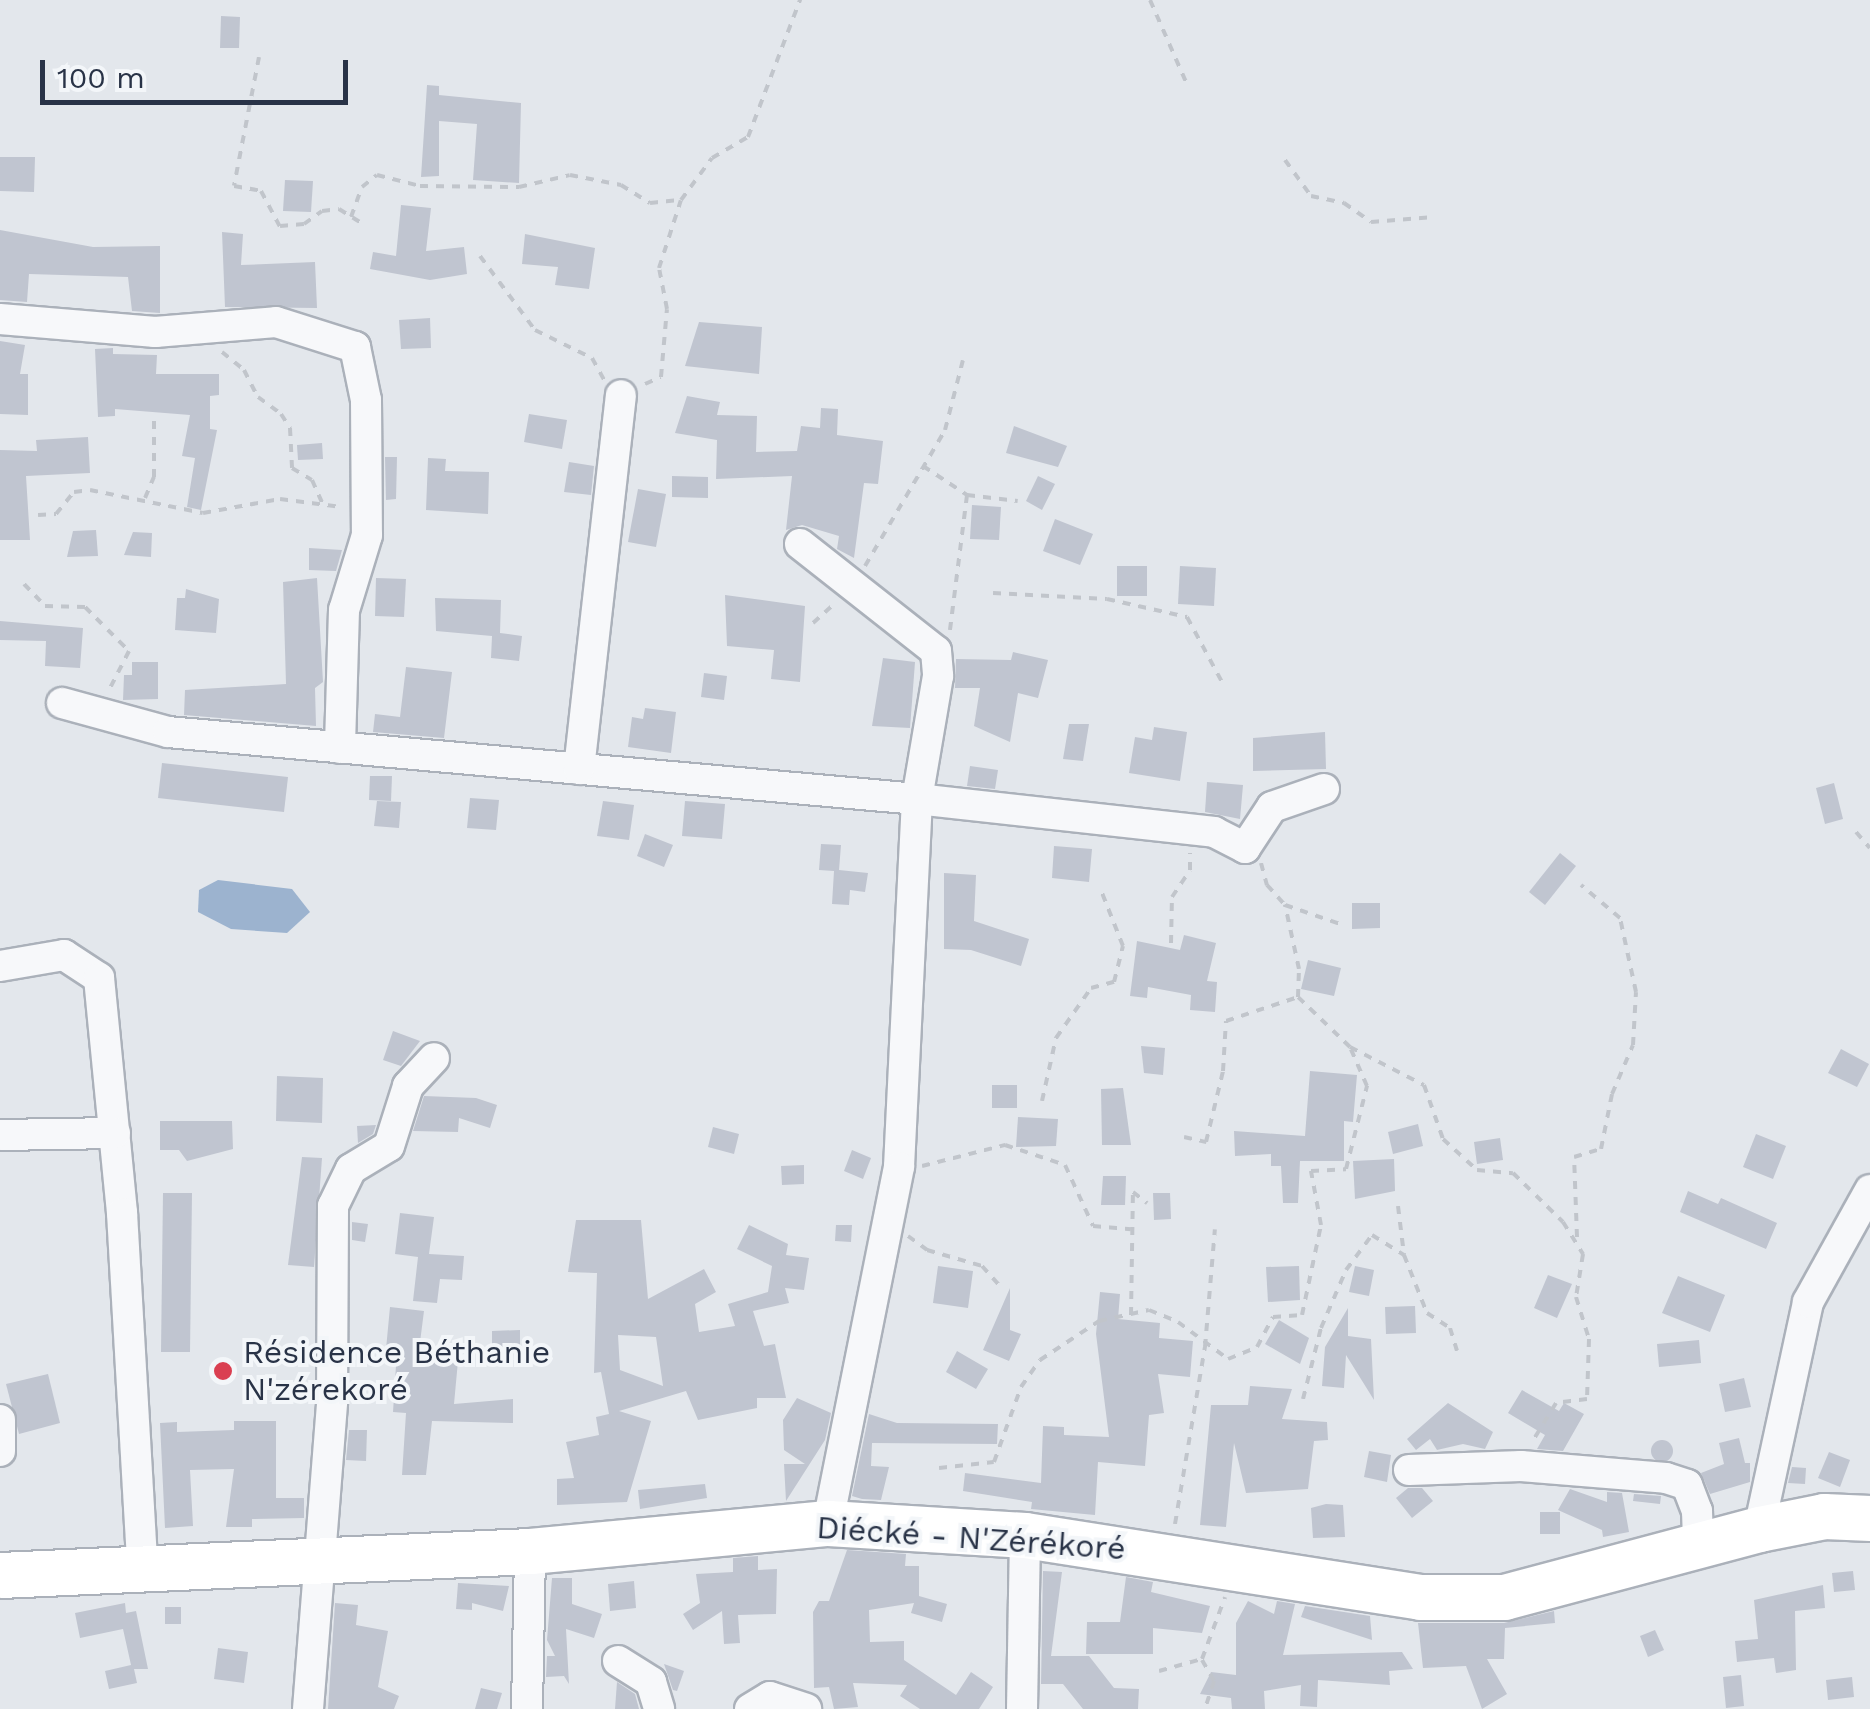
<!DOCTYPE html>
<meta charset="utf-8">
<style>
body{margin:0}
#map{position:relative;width:1870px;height:1709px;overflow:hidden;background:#e3e7ec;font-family:"Work Sans",sans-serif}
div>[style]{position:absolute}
.water>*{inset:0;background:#9cb3cf}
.building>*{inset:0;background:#c0c5d0}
.round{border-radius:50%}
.path>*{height:4px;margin-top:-2px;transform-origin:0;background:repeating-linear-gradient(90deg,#c1c5cb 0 8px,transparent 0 16px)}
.roads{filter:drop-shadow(2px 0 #abb1ba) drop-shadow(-2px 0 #abb1ba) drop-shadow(0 2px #abb1ba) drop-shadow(0 -2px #abb1ba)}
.minor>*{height:30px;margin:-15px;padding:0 15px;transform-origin:15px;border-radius:15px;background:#f7f8fa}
.highway>*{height:45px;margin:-22.5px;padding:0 22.5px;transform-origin:22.5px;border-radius:22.5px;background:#fff}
.dots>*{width:28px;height:28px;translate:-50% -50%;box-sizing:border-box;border:5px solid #f3f6f9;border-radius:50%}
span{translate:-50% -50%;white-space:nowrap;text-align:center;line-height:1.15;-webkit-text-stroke:8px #f3f6f9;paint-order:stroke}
.poi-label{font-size:32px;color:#293347}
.left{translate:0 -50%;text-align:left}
.street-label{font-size:32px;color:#293347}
.scale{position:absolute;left:40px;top:60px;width:308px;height:45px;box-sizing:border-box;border:5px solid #293347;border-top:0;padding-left:12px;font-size:30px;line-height:35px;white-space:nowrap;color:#293347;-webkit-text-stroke:8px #f3f6f9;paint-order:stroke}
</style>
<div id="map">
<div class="water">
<i style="clip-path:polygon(218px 880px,292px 889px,310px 912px,287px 933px,231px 929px,198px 912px,199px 890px)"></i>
</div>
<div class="building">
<i style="clip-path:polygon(221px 16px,240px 17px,239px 48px,220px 48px)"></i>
<i style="clip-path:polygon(427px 85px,439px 86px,439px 95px,521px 103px,519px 183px,473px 180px,477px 124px,439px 121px,439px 176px,421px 177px)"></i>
<i style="clip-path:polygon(0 157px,35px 157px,34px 192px,0 191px)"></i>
<i style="clip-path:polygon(285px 180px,313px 181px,311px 212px,283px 211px)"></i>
<i style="clip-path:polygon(401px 205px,431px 208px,426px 251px,464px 247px,467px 274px,430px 280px,370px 269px,373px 252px,396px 256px)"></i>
<i style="clip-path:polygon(0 230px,93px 247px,160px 246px,160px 313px,132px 311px,128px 277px,29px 274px,27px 302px,0 300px)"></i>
<i style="clip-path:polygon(222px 232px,243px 234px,241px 265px,315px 262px,317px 308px,225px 307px)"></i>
<i style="clip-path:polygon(525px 234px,595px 248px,589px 289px,555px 285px,558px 267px,522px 264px)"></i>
<i style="clip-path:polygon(430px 318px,431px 348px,401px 349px,399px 320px)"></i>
<i style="clip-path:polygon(699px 322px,762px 327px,759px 374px,685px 366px)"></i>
<i style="clip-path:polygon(0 341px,25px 345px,20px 374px,28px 374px,28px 415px,0 414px)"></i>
<i style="clip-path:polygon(113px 348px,113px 354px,157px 355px,156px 374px,219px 374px,219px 395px,210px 396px,210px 429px,217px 430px,201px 510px,187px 507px,195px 458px,182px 456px,190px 415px,115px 409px,115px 416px,98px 417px,95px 349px)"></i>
<i style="clip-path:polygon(687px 396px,720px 402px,717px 415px,757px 416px,756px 452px,797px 451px,801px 426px,820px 428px,821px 408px,838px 409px,837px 435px,883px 441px,878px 484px,864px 483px,854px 558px,837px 549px,839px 536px,802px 525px,786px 530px,792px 476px,716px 479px,717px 440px,675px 433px)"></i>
<i style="clip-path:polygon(529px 414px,567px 420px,562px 449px,524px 442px)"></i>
<i style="clip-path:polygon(1014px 426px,1067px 446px,1058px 467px,1006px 453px)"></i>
<i style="clip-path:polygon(88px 437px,90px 473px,26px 476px,30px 540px,0 540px,0 450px,37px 451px,36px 440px)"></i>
<i style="clip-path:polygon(322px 443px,323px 459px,298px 460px,297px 445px)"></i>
<i style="clip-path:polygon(385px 457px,397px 457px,396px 499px,386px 500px)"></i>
<i style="clip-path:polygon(428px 458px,446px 459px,445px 471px,489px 472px,488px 514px,426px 510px)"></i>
<i style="clip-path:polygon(569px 462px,594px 466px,591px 495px,564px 492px)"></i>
<i style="clip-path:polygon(672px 476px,708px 477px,708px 498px,672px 497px)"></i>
<i style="clip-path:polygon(1038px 476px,1055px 484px,1042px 510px,1026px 501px)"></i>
<i style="clip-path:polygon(638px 489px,666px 494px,656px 547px,628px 542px)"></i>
<i style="clip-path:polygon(972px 505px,1001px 507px,999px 540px,970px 539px)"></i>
<i style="clip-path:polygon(1055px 519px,1093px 534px,1080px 565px,1043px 551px)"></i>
<i style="clip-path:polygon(96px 530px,98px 556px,67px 557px,73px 531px)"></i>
<i style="clip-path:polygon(133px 532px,152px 533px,151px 557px,124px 555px)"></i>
<i style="clip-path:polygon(309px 548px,342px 550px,336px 571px,309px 570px)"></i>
<i style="clip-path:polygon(1117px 566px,1147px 566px,1147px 596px,1117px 596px)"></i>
<i style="clip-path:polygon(1180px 566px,1216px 568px,1214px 606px,1178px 604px)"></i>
<i style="clip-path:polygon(317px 578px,323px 682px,315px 688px,316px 726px,184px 715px,185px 690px,286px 684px,283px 582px)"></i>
<i style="clip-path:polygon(376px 578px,406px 579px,404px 617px,375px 616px)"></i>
<i style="clip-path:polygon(186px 589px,219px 599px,216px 633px,175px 630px,177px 598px,185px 598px)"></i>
<i style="clip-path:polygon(725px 595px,805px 606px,800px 682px,771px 679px,774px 650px,727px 646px)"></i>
<i style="clip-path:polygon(435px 598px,501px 600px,500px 633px,522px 636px,519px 661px,491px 658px,492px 636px,436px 631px)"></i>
<i style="clip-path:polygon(0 621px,83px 628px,80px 668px,45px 666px,46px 641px,0 640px)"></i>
<i style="clip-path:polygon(1013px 652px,1048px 660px,1038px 698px,1018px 693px,1010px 742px,974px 726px,980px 688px,955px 688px,956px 659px,1011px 660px)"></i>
<i style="clip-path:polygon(883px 658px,915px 662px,910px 728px,872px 726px)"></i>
<i style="clip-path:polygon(132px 662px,158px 662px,158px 699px,123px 700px,124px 675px,132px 675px)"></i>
<i style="clip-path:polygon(406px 667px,452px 672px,444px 738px,373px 732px,375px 714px,400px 717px)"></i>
<i style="clip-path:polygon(704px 673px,727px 676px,724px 700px,701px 697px)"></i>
<i style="clip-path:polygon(645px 708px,676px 712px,671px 753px,628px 747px,632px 717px,643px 719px)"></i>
<i style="clip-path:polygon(1069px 724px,1089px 724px,1083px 761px,1063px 759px)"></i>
<i style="clip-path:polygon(1154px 727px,1187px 732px,1180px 781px,1129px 773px,1135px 737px,1152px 740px)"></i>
<i style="clip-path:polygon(1325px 732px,1326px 769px,1253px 771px,1253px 738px)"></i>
<i style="clip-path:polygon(162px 763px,288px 777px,284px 812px,158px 798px)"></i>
<i style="clip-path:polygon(970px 766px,998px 770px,995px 789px,967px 786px)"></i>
<i style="clip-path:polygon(370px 776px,392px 776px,391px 801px,369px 800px)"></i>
<i style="clip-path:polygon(1207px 782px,1243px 785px,1240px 819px,1205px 812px)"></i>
<i style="clip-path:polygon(1834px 783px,1843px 819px,1825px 824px,1816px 788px)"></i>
<i style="clip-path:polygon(470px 798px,499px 800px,496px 830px,467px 828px)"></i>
<i style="clip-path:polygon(377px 801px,401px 802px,399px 828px,374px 826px)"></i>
<i style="clip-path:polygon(603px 801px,634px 805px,629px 840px,597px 836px)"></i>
<i style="clip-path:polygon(685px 801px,725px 804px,722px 839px,682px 836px)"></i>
<i style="clip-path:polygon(645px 834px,673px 845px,664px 867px,637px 856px)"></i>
<i style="clip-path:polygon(821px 844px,841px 845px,839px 870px,868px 873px,865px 892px,850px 890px,849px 905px,832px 904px,834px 871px,819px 870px)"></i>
<i style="clip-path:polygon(1054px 846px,1092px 849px,1089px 882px,1052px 878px)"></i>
<i style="clip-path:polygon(1560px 853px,1576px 866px,1545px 905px,1529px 892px)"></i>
<i style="clip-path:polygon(944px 873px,976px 875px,974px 921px,1029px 939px,1021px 966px,971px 950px,944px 949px)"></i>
<i style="clip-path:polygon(1352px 903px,1380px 903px,1380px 928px,1352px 929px)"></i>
<i style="clip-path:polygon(1184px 935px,1216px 943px,1207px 981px,1217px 982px,1215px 1012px,1190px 1010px,1191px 995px,1148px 987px,1147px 998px,1130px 996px,1137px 941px,1180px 950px)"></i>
<i style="clip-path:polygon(1308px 960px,1341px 968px,1334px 996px,1301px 989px)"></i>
<i style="clip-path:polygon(393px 1031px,420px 1041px,401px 1066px,383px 1060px)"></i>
<i style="clip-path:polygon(1141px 1046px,1165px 1048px,1163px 1075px,1144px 1073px)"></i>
<i style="clip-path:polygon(1841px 1049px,1869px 1064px,1857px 1087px,1828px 1073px)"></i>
<i style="clip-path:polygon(1310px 1071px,1357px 1075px,1353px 1122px,1344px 1121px,1344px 1161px,1300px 1161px,1298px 1203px,1283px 1203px,1281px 1166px,1271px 1166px,1271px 1154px,1235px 1156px,1234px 1131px,1305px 1136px)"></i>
<i style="clip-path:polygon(277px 1076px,323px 1078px,322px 1123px,276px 1121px)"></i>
<i style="clip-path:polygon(992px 1085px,1017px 1085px,1017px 1108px,992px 1108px)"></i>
<i style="clip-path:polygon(1123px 1088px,1131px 1145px,1102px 1145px,1101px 1089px)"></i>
<i style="clip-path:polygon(424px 1096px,476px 1098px,497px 1105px,490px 1128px,459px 1118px,458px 1132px,413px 1131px)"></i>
<i style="clip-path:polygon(1018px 1117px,1058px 1119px,1056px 1146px,1016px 1147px)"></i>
<i style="clip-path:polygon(160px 1121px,232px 1121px,233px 1149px,187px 1161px,179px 1150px,160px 1150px)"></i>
<i style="clip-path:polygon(1418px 1124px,1423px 1146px,1393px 1154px,1388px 1132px)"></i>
<i style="clip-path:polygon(376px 1125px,373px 1134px,358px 1143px,357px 1126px)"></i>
<i style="clip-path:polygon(713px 1127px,739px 1134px,734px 1154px,708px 1147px)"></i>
<i style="clip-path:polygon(1756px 1134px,1786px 1146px,1773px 1179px,1743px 1167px)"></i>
<i style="clip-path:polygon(1500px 1138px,1503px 1160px,1477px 1164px,1474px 1142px)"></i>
<i style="clip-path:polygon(852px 1150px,871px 1158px,863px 1179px,844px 1171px)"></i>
<i style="clip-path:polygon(302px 1157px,322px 1158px,314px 1267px,288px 1265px)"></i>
<i style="clip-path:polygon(1394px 1159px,1395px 1191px,1355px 1199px,1353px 1161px)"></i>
<i style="clip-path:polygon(804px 1165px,804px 1184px,782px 1185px,781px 1166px)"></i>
<i style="clip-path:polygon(1103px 1176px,1126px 1176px,1125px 1205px,1101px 1205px)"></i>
<i style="clip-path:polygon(1688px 1191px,1718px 1204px,1721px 1198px,1777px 1223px,1766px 1249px,1680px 1212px)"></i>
<i style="clip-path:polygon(163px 1193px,192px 1193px,190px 1352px,161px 1352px)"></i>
<i style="clip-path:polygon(1153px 1193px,1170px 1193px,1171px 1219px,1154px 1220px)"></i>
<i style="clip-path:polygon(400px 1213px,434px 1217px,429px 1254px,464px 1256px,462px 1280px,440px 1279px,437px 1303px,413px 1301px,418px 1257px,395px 1254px)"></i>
<i style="clip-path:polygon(evenodd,576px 1220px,641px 1220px,648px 1299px,704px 1269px,716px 1292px,695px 1304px,699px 1332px,735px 1326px,728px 1304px,768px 1292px,772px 1266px,737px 1249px,749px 1225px,788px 1244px,786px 1255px,809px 1258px,804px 1290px,785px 1288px,789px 1303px,753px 1311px,764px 1346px,775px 1344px,786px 1398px,757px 1398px,757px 1408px,698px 1420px,686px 1391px,619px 1411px,651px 1421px,627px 1502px,557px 1505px,557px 1479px,574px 1478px,566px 1442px,599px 1435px,596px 1417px,609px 1414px,601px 1372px,594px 1373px,597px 1273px,568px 1272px,576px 1220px,618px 1335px,656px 1337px,663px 1386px,620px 1370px,618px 1335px)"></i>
<i style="clip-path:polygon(352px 1222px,368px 1224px,365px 1242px,352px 1240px)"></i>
<i style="clip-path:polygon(836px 1225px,852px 1225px,851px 1242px,835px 1241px)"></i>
<i style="clip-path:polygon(938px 1266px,973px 1271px,968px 1308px,933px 1303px)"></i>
<i style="clip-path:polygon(1299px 1266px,1300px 1300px,1268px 1302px,1266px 1267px)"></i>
<i style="clip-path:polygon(1355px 1266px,1374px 1270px,1369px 1296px,1349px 1292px)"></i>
<i style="clip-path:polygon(1548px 1275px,1572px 1284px,1557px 1318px,1534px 1308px)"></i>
<i style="clip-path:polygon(1678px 1276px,1725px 1295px,1710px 1332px,1662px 1313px)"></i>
<i style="clip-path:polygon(1010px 1288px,1010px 1330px,1021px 1334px,1009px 1361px,983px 1350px)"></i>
<i style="clip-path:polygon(1100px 1292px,1120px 1294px,1118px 1319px,1160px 1323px,1159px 1338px,1193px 1341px,1190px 1377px,1158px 1374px,1164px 1413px,1149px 1415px,1145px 1466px,1098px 1462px,1095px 1515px,1031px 1509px,1032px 1502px,963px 1491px,965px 1473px,1041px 1483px,1043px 1426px,1064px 1427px,1064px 1435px,1109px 1437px,1096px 1334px)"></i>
<i style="clip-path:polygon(1415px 1306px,1416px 1333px,1386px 1334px,1385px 1307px)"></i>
<i style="clip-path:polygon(390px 1307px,424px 1311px,418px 1358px,458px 1361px,454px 1404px,513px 1399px,513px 1423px,432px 1421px,426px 1475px,402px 1475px,406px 1413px,393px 1412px,397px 1350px,386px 1349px)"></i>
<i style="clip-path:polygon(1348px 1308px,1348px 1336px,1371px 1339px,1374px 1400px,1346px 1355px,1344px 1388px,1322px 1386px,1325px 1347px)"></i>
<i style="clip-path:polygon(1279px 1320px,1309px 1338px,1300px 1364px,1265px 1344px)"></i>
<i style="clip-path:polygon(520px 1330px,520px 1347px,492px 1348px,492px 1331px)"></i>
<i style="clip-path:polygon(1699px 1340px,1701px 1363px,1659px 1367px,1657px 1344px)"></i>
<i style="clip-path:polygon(957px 1351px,988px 1369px,976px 1389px,946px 1372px)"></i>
<i style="clip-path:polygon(48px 1374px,60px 1423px,19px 1434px,6px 1384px)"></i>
<i style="clip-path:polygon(1744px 1378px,1751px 1407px,1725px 1412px,1719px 1384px)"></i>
<i style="clip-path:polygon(1250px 1386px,1292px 1389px,1282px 1419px,1327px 1422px,1328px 1440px,1314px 1441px,1308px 1489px,1246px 1493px,1234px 1443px,1226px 1527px,1200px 1525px,1211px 1405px,1248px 1405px)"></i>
<i style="clip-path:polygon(1522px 1390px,1559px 1411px,1564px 1403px,1584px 1414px,1563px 1451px,1537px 1449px,1545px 1435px,1508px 1413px)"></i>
<i style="clip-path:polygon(797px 1398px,831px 1413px,825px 1440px,786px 1501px,784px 1464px,805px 1464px,784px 1450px,783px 1420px)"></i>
<i style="clip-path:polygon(1448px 1403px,1493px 1432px,1485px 1449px,1463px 1444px,1437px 1450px,1430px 1439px,1416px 1450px,1407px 1439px)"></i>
<i style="clip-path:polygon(869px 1414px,897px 1423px,998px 1424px,997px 1444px,872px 1443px,871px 1466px,889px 1467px,881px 1500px,862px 1499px,852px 1496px)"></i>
<i style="clip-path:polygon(234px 1421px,276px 1421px,276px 1498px,304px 1498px,304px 1518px,252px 1519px,252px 1527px,226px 1527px,234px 1469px,190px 1470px,193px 1526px,165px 1528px,160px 1423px,177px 1422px,177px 1432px,234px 1430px)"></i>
<i style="clip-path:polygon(349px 1430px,367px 1430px,366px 1461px,346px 1460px)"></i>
<i style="clip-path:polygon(1739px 1438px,1745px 1463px,1750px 1463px,1750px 1482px,1710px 1494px,1701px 1473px,1724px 1464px,1719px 1443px)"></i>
<i class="round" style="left:1651px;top:1440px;width:22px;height:22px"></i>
<i style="clip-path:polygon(1369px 1451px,1391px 1455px,1387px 1482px,1364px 1477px)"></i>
<i style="clip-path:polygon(1829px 1452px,1850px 1460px,1840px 1487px,1818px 1478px)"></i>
<i style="clip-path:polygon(1792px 1467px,1806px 1468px,1805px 1484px,1788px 1483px)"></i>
<i style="clip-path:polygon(705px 1484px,707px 1498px,640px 1509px,638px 1490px)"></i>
<i style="clip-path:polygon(1408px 1488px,1422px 1488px,1433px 1501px,1412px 1518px,1396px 1498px)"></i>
<i style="clip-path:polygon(1570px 1489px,1607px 1502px,1607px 1492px,1622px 1493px,1629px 1532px,1603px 1537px,1602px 1530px,1558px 1510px)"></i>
<i style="clip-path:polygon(1634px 1494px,1661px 1496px,1660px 1504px,1633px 1501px)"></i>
<i style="clip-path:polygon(1326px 1504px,1343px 1505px,1345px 1537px,1313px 1538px,1311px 1508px)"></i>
<i style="clip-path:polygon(1540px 1512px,1560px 1512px,1560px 1534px,1540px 1534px)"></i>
<i style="clip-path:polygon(847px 1550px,906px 1554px,905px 1566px,919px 1566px,919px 1596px,947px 1604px,942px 1622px,911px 1613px,914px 1603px,869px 1610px,870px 1642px,904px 1641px,904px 1660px,956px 1695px,971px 1672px,993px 1687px,979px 1709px,920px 1709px,900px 1696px,907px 1685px,853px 1683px,858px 1707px,834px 1709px,829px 1687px,814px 1688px,813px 1612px,819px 1601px,829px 1601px)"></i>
<i style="clip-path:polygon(758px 1556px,758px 1570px,777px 1569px,776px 1614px,738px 1615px,740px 1643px,724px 1644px,722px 1611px,693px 1630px,683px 1614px,700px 1603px,696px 1574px,733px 1572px,733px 1558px)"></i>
<i style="clip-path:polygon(1043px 1571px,1062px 1572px,1051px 1656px,1089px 1656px,1114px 1688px,1139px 1689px,1138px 1709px,1083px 1709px,1063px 1684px,1041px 1684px)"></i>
<i style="clip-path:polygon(1853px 1571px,1855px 1590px,1834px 1592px,1832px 1573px)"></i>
<i style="clip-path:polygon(1126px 1577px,1153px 1582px,1151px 1592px,1210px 1606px,1202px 1633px,1153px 1628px,1153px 1654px,1086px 1654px,1087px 1622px,1120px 1622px)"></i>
<i style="clip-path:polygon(552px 1578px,572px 1578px,572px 1604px,602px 1614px,594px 1638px,566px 1629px,569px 1684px,564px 1676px,546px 1677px,547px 1656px,555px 1656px,547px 1640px)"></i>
<i style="clip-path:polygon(634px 1581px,636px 1608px,610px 1611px,608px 1584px)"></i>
<i style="clip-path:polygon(458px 1583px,509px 1586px,503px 1611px,472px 1603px,472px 1610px,456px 1609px)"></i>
<i style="clip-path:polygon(1823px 1585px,1825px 1608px,1795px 1611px,1796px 1670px,1776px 1673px,1774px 1658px,1737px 1662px,1735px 1641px,1758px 1639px,1754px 1600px)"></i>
<i style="clip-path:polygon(1248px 1601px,1274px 1614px,1277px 1601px,1295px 1604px,1283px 1655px,1402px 1652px,1413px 1669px,1389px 1671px,1390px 1685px,1318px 1680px,1317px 1707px,1300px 1706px,1301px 1685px,1264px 1691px,1265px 1709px,1232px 1709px,1231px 1698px,1200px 1694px,1211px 1672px,1236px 1675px,1236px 1623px)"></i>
<i style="clip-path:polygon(125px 1603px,126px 1613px,136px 1611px,148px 1669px,134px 1669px,137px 1683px,109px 1689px,105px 1671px,131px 1665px,123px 1629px,80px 1638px,75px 1613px)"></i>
<i style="clip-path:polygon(335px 1603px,358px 1605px,356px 1625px,388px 1631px,378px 1687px,399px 1696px,394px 1709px,328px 1709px)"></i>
<i style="clip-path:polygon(1305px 1606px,1370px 1616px,1372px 1640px,1301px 1617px)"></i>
<i style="clip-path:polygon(165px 1607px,181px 1607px,181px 1624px,165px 1624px)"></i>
<i style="clip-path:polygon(1554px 1611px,1555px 1623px,1505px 1628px,1504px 1659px,1487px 1659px,1507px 1694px,1482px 1709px,1466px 1666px,1423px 1668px,1418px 1623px,1504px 1623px)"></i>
<i style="clip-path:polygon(1655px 1630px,1664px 1650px,1648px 1657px,1640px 1636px)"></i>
<i style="clip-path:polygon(218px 1648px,248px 1652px,244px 1683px,214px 1679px)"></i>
<i style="clip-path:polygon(664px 1664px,684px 1671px,677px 1691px,673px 1690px)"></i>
<i style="clip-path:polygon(1741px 1675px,1744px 1706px,1726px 1708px,1723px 1677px)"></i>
<i style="clip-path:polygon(1852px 1677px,1854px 1697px,1828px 1700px,1826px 1680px)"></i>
<i style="clip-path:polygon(617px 1682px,635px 1694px,639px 1709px,615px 1709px)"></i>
<i style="clip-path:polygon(481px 1688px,502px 1693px,497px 1709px,475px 1709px)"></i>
</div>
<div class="path">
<i style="left:1150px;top:0;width:90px;rotate:66.3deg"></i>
<i style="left:259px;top:57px;width:131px;rotate:101deg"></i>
<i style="left:234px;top:186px;width:27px;rotate:10deg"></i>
<i style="left:261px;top:191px;width:40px;rotate:62deg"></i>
<i style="left:280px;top:226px;width:24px;rotate:-5deg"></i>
<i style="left:304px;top:224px;width:22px;rotate:-36deg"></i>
<i style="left:322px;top:211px;width:17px;rotate:-7deg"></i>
<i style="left:339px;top:209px;width:25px;rotate:32deg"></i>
<i style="left:1285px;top:160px;width:44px;rotate:54.2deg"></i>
<i style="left:1311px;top:196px;width:34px;rotate:12deg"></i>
<i style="left:1344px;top:203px;width:33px;rotate:35deg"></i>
<i style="left:1371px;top:222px;width:63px;rotate:-4.5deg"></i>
<i style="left:351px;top:217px;width:32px;rotate:-70deg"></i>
<i style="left:362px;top:187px;width:19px;rotate:-39deg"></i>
<i style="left:377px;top:175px;width:44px;rotate:14.3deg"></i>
<i style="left:420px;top:186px;width:99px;rotate:0.6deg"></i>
<i style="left:519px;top:187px;width:52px;rotate:-13.2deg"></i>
<i style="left:570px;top:175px;width:52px;rotate:11.1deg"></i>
<i style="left:621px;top:185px;width:34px;rotate:32deg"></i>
<i style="left:650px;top:203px;width:31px;rotate:-6deg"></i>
<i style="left:480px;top:256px;width:92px;rotate:53.4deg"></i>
<i style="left:535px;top:330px;width:64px;rotate:26.2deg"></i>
<i style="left:592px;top:358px;width:25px;rotate:61deg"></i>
<i style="left:222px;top:352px;width:28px;rotate:39deg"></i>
<i style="left:244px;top:370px;width:30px;rotate:63deg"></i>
<i style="left:258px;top:397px;width:29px;rotate:36deg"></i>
<i style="left:281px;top:414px;width:17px;rotate:57deg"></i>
<i style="left:290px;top:428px;width:40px;rotate:87.1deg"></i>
<i style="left:292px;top:468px;width:23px;rotate:31deg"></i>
<i style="left:312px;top:480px;width:27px;rotate:66deg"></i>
<i style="left:645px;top:384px;width:17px;rotate:-24deg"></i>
<i style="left:661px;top:377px;width:68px;rotate:-85deg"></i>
<i style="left:667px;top:309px;width:42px;rotate:-101deg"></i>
<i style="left:659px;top:268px;width:71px;rotate:-72.1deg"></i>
<i style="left:681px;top:200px;width:52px;rotate:-53.6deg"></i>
<i style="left:712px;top:158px;width:42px;rotate:-30.3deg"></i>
<i style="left:748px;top:137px;width:147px;rotate:-69.2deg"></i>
<i style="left:923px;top:466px;width:53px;rotate:33.4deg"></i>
<i style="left:967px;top:495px;width:136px;rotate:97.2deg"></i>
<i style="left:967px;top:495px;width:51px;rotate:6.7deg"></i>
<i style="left:145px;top:498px;width:23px;rotate:-67deg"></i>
<i style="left:154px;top:477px;width:58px;rotate:-90deg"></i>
<i style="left:38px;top:515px;width:18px;rotate:-3deg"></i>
<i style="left:56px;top:514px;width:28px;rotate:-51deg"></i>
<i style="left:74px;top:492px;width:16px;rotate:-7deg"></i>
<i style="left:90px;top:490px;width:115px;rotate:11.5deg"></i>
<i style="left:203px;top:513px;width:78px;rotate:-10.3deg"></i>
<i style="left:280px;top:499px;width:62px;rotate:7.5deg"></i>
<i style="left:865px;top:566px;width:158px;rotate:-59.5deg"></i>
<i style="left:945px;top:430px;width:72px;rotate:-75.6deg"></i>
<i style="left:24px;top:584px;width:30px;rotate:46deg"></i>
<i style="left:45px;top:606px;width:40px;rotate:1.4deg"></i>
<i style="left:85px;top:607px;width:62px;rotate:45deg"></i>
<i style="left:129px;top:651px;width:44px;rotate:117.1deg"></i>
<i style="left:993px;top:593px;width:114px;rotate:3deg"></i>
<i style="left:1107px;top:599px;width:82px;rotate:12.7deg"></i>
<i style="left:1187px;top:617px;width:74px;rotate:61.7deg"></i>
<i style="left:813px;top:623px;width:28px;rotate:-42deg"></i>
<i style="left:1856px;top:832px;width:21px;rotate:49deg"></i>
<i style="left:1261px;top:863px;width:23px;rotate:75deg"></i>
<i style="left:1267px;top:885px;width:27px;rotate:48deg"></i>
<i style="left:1285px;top:905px;width:61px;rotate:19deg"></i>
<i style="left:1171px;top:943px;width:46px;rotate:-88.8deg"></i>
<i style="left:1172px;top:897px;width:32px;rotate:-56deg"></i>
<i style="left:1190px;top:870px;width:17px;rotate:-90deg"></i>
<i style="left:1350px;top:1047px;width:83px;rotate:27.2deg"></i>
<i style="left:1424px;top:1085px;width:57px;rotate:70.6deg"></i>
<i style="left:1443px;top:1139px;width:46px;rotate:42.4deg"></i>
<i style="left:1477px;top:1170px;width:36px;rotate:5deg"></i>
<i style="left:1513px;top:1173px;width:70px;rotate:44.4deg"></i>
<i style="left:1563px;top:1222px;width:38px;rotate:58deg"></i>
<i style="left:1583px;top:1254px;width:44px;rotate:99.2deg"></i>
<i style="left:1576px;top:1297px;width:44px;rotate:72.8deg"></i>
<i style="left:1589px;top:1339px;width:60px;rotate:91.9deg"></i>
<i style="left:1587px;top:1399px;width:31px;rotate:173deg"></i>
<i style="left:1556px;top:1403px;width:46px;rotate:121.6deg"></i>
<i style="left:1042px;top:1101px;width:65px;rotate:-77.5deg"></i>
<i style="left:1056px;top:1038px;width:61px;rotate:-55deg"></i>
<i style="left:1091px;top:988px;width:24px;rotate:-15deg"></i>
<i style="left:1114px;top:982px;width:37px;rotate:-76deg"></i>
<i style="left:1123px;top:946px;width:62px;rotate:-111.6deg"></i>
<i style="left:1184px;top:1137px;width:23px;rotate:13deg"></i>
<i style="left:1206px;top:1142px;width:73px;rotate:-76.5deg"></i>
<i style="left:1223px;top:1071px;width:50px;rotate:-86.6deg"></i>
<i style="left:1226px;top:1021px;width:76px;rotate:-18.4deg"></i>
<i style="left:922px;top:1166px;width:86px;rotate:-14.2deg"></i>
<i style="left:1005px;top:1145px;width:63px;rotate:18.4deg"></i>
<i style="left:1065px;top:1165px;width:67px;rotate:65.3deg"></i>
<i style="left:1093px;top:1226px;width:38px;rotate:5deg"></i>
<i style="left:1398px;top:1206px;width:49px;rotate:83deg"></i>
<i style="left:1404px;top:1255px;width:62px;rotate:68.4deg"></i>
<i style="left:1427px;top:1313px;width:27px;rotate:33deg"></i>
<i style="left:1450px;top:1328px;width:24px;rotate:73deg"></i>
<i style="left:908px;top:1236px;width:24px;rotate:36deg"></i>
<i style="left:927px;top:1250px;width:57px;rotate:16.2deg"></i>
<i style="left:982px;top:1266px;width:31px;rotate:48deg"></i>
<i style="left:1577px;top:1237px;width:80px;rotate:-92.1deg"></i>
<i style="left:1574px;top:1157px;width:28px;rotate:-17deg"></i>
<i style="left:1601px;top:1149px;width:56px;rotate:-78.7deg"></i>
<i style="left:1612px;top:1094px;width:53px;rotate:-66.8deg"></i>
<i style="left:1633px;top:1045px;width:53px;rotate:-86.8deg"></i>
<i style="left:1636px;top:992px;width:76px;rotate:-102.2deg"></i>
<i style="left:1620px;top:918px;width:51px;rotate:-139.8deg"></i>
<i style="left:1131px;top:1315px;width:123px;rotate:-89.1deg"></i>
<i style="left:1133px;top:1192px;width:18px;rotate:38deg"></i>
<i style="left:1303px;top:1399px;width:73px;rotate:-75.8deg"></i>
<i style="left:1321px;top:1328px;width:63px;rotate:-66.7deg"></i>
<i style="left:1346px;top:1270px;width:44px;rotate:-53.4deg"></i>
<i style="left:1372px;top:1235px;width:38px;rotate:32deg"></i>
<i style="left:939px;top:1468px;width:55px;rotate:-6.2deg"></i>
<i style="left:994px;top:1462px;width:80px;rotate:-70.2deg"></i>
<i style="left:1021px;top:1387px;width:33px;rotate:-55deg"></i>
<i style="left:1040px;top:1360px;width:71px;rotate:-33.5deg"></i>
<i style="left:1099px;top:1321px;width:51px;rotate:-12.4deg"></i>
<i style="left:1149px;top:1310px;width:31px;rotate:22deg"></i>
<i style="left:1178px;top:1322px;width:62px;rotate:36.5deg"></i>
<i style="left:1228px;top:1359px;width:31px;rotate:-22deg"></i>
<i style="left:1257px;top:1347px;width:34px;rotate:-62deg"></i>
<i style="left:1273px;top:1317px;width:29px;rotate:-4deg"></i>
<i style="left:1302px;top:1315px;width:92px;rotate:-78.1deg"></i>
<i style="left:1321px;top:1225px;width:55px;rotate:-100.5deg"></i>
<i style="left:1311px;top:1171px;width:35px;rotate:-3deg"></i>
<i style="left:1346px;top:1169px;width:86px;rotate:-75.8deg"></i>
<i style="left:1367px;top:1086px;width:43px;rotate:-113.6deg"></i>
<i style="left:1350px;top:1047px;width:72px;rotate:-136.1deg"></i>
<i style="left:1298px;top:997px;width:28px;rotate:-88deg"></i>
<i style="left:1299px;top:969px;width:66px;rotate:-102.3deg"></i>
<i style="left:1175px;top:1524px;width:180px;rotate:-80.4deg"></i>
<i style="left:1205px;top:1347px;width:118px;rotate:-85.2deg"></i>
<i style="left:1202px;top:1660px;width:24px;rotate:60deg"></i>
<i style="left:1214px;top:1681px;width:29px;rotate:108deg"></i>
<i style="left:1159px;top:1671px;width:45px;rotate:-15.6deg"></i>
<i style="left:1202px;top:1659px;width:66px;rotate:-69.6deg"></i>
</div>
<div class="roads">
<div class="minor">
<i style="left:0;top:319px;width:156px;rotate:4.8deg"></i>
<i style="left:155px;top:332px;width:121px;rotate:-4.7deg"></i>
<i style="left:276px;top:322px;width:83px;rotate:17.6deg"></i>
<i style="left:355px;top:347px;width:54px;rotate:78.3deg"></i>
<i style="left:366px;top:400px;width:135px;rotate:89.6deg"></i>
<i style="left:367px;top:535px;width:78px;rotate:107deg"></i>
<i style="left:344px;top:610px;width:138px;rotate:91.7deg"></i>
<i style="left:800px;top:544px;width:173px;rotate:38.2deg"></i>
<i style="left:936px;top:651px;width:25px;rotate:85deg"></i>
<i style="left:938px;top:676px;width:125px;rotate:99.7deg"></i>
<i style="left:917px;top:799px;width:368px;rotate:92.8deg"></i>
<i style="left:899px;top:1167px;width:363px;rotate:101.3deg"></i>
<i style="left:62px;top:703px;width:110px;rotate:15.3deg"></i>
<i style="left:168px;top:732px;width:752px;rotate:5.11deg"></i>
<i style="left:917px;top:799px;width:299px;rotate:6.3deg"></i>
<i style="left:1214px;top:832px;width:35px;rotate:27deg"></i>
<i style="left:1245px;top:848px;width:49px;rotate:-56.6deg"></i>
<i style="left:1272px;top:807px;width:55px;rotate:-19.1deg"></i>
<i style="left:579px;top:769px;width:376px;rotate:-83.6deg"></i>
<i style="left:0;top:966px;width:65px;rotate:-9.8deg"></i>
<i style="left:64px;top:955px;width:42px;rotate:33.3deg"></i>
<i style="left:99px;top:978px;width:236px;rotate:84.4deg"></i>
<i style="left:122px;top:1213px;width:353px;rotate:86.7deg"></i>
<i style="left:0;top:1135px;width:115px;rotate:-1deg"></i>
<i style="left:0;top:1420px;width:31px;rotate:90deg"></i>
<i style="left:1409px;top:1470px;width:112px;rotate:-2deg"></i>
<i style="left:1521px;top:1466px;width:145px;rotate:4.7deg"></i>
<i style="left:1666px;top:1478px;width:22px;rotate:18deg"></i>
<i style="left:1687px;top:1485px;width:28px;rotate:69deg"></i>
<i style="left:1697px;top:1511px;width:33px;rotate:88deg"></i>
<i style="left:1759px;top:1529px;width:232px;rotate:-77.8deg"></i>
<i style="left:1808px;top:1302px;width:128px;rotate:-61deg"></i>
<i style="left:618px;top:1661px;width:39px;rotate:32deg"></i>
<i style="left:651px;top:1682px;width:28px;rotate:73deg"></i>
<i style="left:308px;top:1709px;width:309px;rotate:-85.5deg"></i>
<i style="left:332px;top:1401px;width:195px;rotate:-89.7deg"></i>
<i style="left:333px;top:1206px;width:41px;rotate:-64.1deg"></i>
<i style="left:351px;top:1169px;width:44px;rotate:-31.2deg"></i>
<i style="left:389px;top:1146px;width:63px;rotate:-72.4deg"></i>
<i style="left:408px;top:1086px;width:38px;rotate:-47deg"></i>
<i style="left:527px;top:1709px;width:158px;rotate:-88.9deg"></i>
<i style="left:750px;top:1709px;width:23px;rotate:-31deg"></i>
<i style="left:770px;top:1697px;width:38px;rotate:18deg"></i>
<i style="left:1022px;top:1709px;width:174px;rotate:-89deg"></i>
</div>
<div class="highway">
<i style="left:0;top:1575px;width:531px;rotate:-2.59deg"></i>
<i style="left:530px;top:1551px;width:299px;rotate:-5.4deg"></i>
<i style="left:828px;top:1523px;width:197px;rotate:3.5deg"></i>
<i style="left:1025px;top:1535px;width:400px;rotate:8.9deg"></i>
<i style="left:1420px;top:1597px;width:84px"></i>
<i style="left:1504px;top:1597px;width:264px;rotate:-14.9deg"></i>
<i style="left:1759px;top:1529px;width:66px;rotate:-11.3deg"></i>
<i style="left:1824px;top:1516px;width:46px;rotate:2.5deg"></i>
</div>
</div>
<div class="dots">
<i style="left:223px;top:1371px;background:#da3f51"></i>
</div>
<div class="poi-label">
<span class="left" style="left:243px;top:1371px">Résidence Béthanie<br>N'zérekoré</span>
</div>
<div class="street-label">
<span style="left:971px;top:1538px;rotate:4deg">Diécké - N'Zérékoré</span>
</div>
<div class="scale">100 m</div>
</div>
